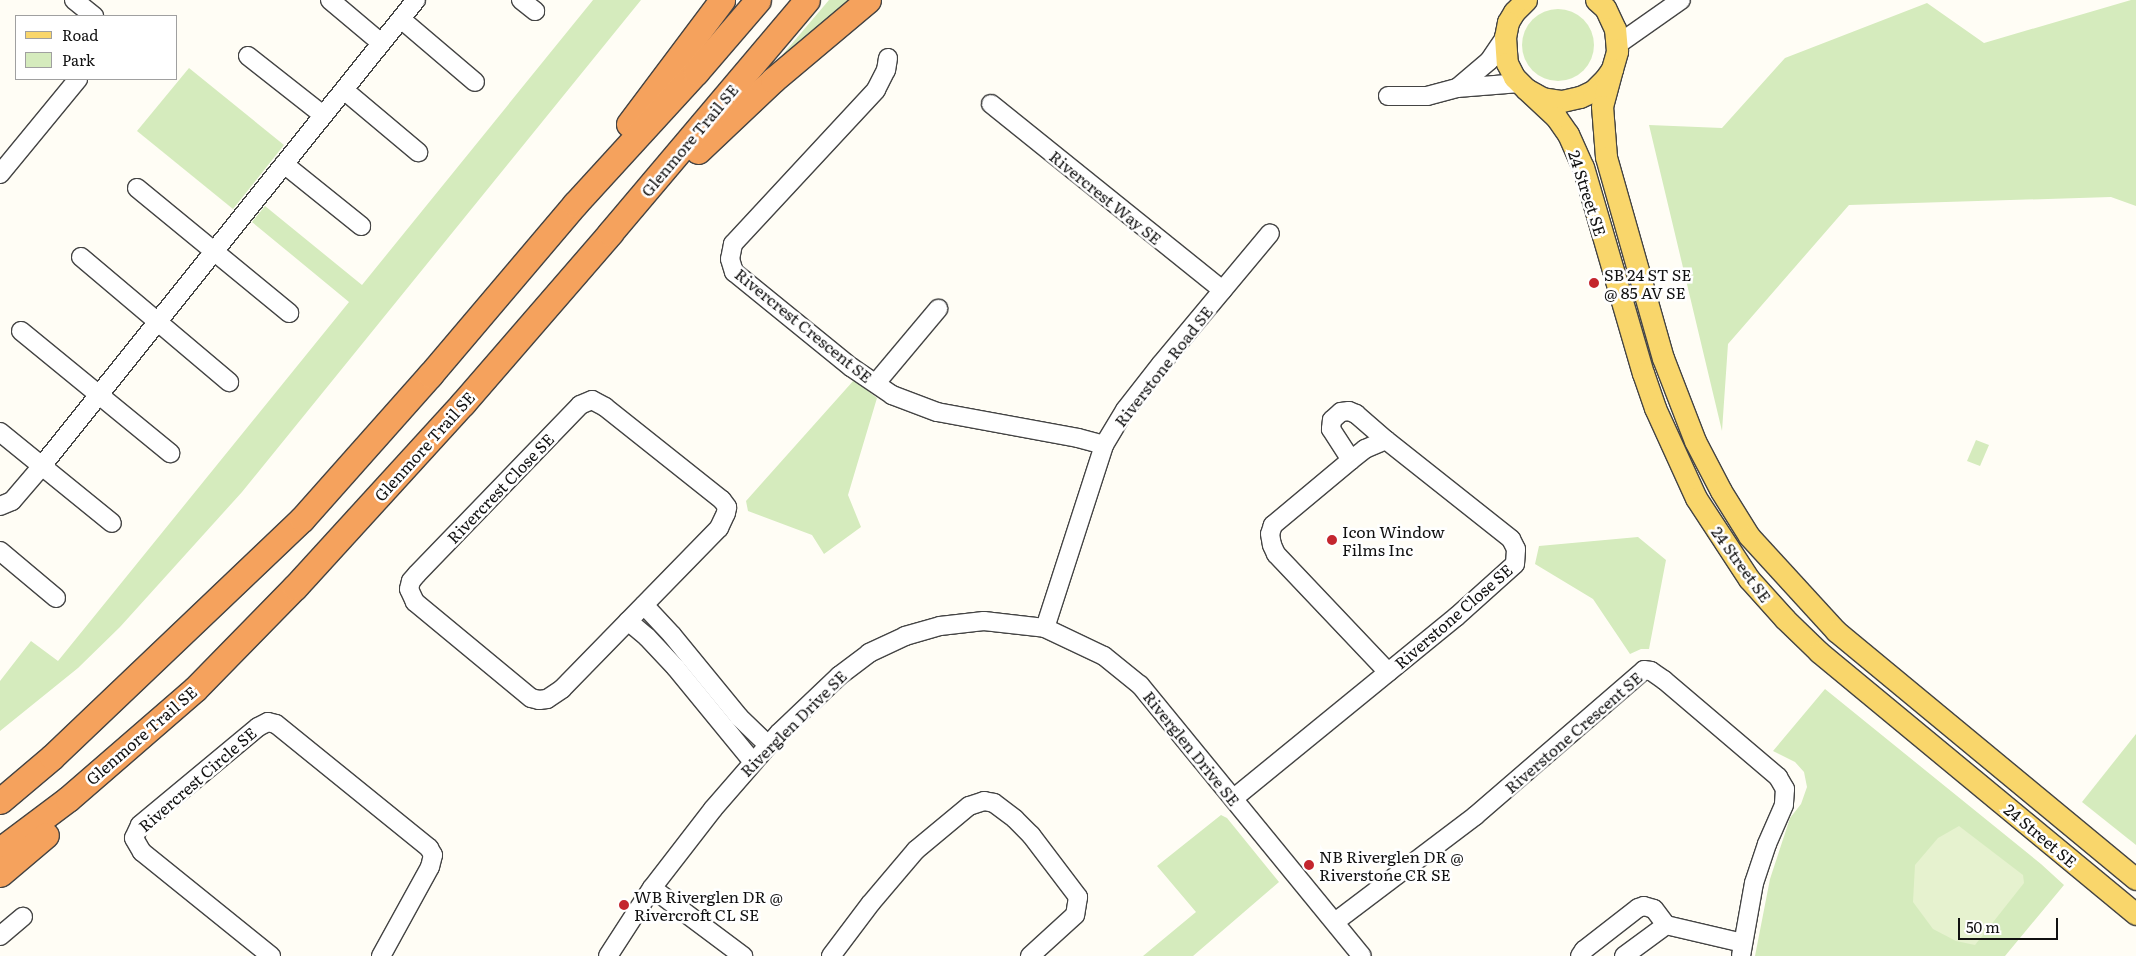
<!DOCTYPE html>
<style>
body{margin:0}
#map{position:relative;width:2136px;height:956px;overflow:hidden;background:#fffdf5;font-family:Literata,serif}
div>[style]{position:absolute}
.green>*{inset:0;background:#d5ebbd}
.round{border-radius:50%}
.pitch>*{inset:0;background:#e6f2cf}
.roads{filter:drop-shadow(1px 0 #444) drop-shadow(-1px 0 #444) drop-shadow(0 1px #444) drop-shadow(0 -1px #444)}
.minor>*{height:18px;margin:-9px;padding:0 9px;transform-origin:9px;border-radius:9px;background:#fff}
.major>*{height:21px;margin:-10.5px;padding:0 10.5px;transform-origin:10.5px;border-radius:10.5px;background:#f9d66b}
.highway>*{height:25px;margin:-12.5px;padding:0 12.5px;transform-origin:12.5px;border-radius:12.5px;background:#f5a25d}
.dots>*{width:14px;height:14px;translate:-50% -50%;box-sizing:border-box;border:2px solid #fff;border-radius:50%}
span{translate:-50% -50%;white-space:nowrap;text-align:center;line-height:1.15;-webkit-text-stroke:5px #fff;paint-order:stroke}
.street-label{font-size:16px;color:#111}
.poi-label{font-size:16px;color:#111}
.left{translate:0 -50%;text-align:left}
.legend{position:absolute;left:15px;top:15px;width:162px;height:65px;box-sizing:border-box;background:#fff;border:1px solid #a0a0a0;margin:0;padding:6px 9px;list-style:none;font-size:15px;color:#111}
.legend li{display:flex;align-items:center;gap:10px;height:25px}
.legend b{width:25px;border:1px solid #a0a0a0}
.scale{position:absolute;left:1958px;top:918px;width:100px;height:22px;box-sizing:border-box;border:2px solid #111;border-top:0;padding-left:6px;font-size:15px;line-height:18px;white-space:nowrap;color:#111;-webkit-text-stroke:4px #fff;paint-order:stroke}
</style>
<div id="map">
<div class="green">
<i style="clip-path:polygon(593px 0,641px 0,242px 492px,120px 627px,78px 668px,0 731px,0 681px,31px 641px,58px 661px,349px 302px,252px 222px,265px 206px,362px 285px)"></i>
<i style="clip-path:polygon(829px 0,862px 0,767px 73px)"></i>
<i style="clip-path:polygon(2131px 0,2136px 0,2136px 206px,2111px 197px,1849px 205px,1728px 344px,1722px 431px,1649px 125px,1722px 128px,1785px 58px,1927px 3px,1984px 43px)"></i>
<i class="round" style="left:1522px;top:9px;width:72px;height:72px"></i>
<i style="clip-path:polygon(189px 68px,284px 145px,233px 209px,137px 131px)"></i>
<i style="clip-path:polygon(854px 380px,877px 398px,848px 495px,861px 527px,824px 554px,812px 535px,748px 511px,746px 501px)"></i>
<i style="clip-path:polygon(1976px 440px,1989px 445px,1980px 466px,1967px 461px)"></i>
<i style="clip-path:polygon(1638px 537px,1666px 560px,1649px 649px,1641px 649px,1630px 654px,1593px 599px,1535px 564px,1539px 546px)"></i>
<i style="clip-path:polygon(1825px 689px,2041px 864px,2064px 885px,2005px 956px,1755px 956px,1770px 879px,1790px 818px,1801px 804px,1807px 787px,1804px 772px,1795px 762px,1773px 751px)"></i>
<i style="clip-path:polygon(2136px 734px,2136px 845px,2082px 802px)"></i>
<i style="clip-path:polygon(1221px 815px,1227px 818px,1279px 882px,1193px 956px,1143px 956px,1196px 912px,1157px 866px)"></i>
</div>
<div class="pitch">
<i style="clip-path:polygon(1959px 826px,2023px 875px,2024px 883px,1975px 945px,1956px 941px,1933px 929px,1913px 902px,1915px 865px,1938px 838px)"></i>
</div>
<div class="roads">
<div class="minor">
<i style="left:74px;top:0;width:26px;rotate:39deg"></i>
<i style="left:330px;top:0;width:67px;rotate:40.1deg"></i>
<i style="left:521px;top:0;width:18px;rotate:38deg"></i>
<i style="left:401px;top:19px;width:97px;rotate:40.4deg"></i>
<i style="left:1617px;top:45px;width:78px;rotate:-35.1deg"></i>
<i style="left:248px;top:56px;width:95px;rotate:38.2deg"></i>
<i style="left:888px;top:58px;width:12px;rotate:99deg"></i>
<i style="left:886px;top:70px;width:22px;rotate:117deg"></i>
<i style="left:876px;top:90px;width:210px;rotate:132.9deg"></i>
<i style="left:733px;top:244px;width:15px;rotate:101deg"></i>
<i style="left:730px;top:259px;width:14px;rotate:73deg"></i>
<i style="left:734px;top:272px;width:151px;rotate:39.1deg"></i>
<i style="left:851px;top:367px;width:50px;rotate:34.3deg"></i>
<i style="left:892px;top:395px;width:48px;rotate:20.7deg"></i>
<i style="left:937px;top:412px;width:143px;rotate:10.4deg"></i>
<i style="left:1078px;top:438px;width:27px;rotate:15deg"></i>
<i style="left:1457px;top:88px;width:42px;rotate:-40.2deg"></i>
<i style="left:1489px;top:61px;width:29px;rotate:-56deg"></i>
<i style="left:344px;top:90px;width:97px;rotate:40deg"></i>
<i style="left:1388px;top:96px;width:39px"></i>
<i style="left:1427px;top:96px;width:31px;rotate:-15deg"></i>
<i style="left:1457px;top:88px;width:63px;rotate:-4.5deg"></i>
<i style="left:991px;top:104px;width:297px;rotate:38.8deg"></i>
<i style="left:284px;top:164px;width:99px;rotate:38.8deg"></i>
<i style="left:0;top:174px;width:123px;rotate:-50.6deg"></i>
<i style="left:137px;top:188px;width:197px;rotate:39.4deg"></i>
<i style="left:81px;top:257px;width:194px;rotate:40.2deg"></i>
<i style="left:21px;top:331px;width:193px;rotate:39.3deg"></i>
<i style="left:876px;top:383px;width:97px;rotate:-50deg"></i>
<i style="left:592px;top:400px;width:15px;rotate:28deg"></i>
<i style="left:605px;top:407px;width:149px;rotate:38.5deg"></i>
<i style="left:722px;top:500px;width:9px;rotate:54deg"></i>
<i style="left:727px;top:507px;width:6px;rotate:99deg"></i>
<i style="left:726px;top:513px;width:17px;rotate:115deg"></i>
<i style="left:719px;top:528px;width:225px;rotate:134.3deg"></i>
<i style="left:562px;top:689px;width:18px;rotate:146deg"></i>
<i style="left:547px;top:699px;width:8px;rotate:173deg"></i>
<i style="left:539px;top:700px;width:8px;rotate:-166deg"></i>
<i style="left:531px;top:698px;width:151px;rotate:-140.4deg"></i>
<i style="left:415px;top:602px;width:14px;rotate:-115deg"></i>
<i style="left:409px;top:589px;width:8px;rotate:-76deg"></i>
<i style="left:411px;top:581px;width:9px;rotate:-49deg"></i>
<i style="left:417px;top:574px;width:235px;rotate:-46deg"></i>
<i style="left:580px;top:405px;width:13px;rotate:-23deg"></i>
<i style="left:0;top:432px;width:144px;rotate:39.1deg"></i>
<i style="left:1351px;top:460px;width:37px;rotate:-123deg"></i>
<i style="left:1331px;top:429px;width:9px;rotate:-84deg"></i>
<i style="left:1332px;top:420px;width:12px;rotate:-42deg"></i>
<i style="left:1341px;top:412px;width:8px;rotate:-7deg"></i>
<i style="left:1349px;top:411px;width:8px;rotate:23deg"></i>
<i style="left:1356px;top:414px;width:40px;rotate:41deg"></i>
<i style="left:0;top:506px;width:13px;rotate:-23deg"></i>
<i style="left:12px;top:501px;width:45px;rotate:-49.5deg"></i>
<i style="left:41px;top:467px;width:599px;rotate:-51.24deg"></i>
<i style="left:0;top:551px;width:73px;rotate:40deg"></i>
<i style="left:644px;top:605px;width:41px;rotate:47deg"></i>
<i style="left:672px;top:635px;width:106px;rotate:50.7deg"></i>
<i style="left:739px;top:717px;width:40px;rotate:44deg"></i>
<i style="left:628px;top:621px;width:25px;rotate:40deg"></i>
<i style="left:647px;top:637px;width:42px;rotate:46.9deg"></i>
<i style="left:676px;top:668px;width:122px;rotate:50.7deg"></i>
<i style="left:1045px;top:628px;width:192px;rotate:-72.1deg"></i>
<i style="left:1104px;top:445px;width:41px;rotate:-59deg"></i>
<i style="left:1125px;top:410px;width:58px;rotate:-52deg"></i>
<i style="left:1161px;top:364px;width:170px;rotate:-50.2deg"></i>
<i style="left:1234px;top:798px;width:286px;rotate:-39.2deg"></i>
<i style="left:1456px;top:617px;width:79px;rotate:-41.9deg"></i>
<i style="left:1515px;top:564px;width:15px;rotate:-86deg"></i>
<i style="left:1516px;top:549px;width:11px;rotate:-117deg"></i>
<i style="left:1511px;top:539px;width:159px;rotate:-141.6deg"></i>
<i style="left:1386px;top:440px;width:23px;rotate:157deg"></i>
<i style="left:1365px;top:449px;width:18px;rotate:142deg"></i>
<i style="left:1351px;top:460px;width:102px;rotate:140.2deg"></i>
<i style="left:1273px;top:525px;width:9px;rotate:108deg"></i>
<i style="left:1270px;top:534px;width:11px;rotate:80deg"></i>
<i style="left:1272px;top:545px;width:10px;rotate:66deg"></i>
<i style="left:1276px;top:554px;width:163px;rotate:46.5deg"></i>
<i style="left:652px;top:888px;width:114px;rotate:36.8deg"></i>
<i style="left:1335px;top:922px;width:176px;rotate:-37.1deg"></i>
<i style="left:1475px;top:816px;width:223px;rotate:-40.8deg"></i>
<i style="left:1644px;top:670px;width:7px;rotate:8deg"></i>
<i style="left:1651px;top:671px;width:16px;rotate:35deg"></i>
<i style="left:1664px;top:680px;width:150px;rotate:40.4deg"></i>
<i style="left:1778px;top:777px;width:14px;rotate:60deg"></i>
<i style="left:1785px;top:789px;width:16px;rotate:94deg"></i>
<i style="left:1784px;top:805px;width:43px;rotate:113.6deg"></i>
<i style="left:1767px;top:844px;width:41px;rotate:108.4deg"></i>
<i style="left:1754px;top:883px;width:74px;rotate:100.1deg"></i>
<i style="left:0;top:936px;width:30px;rotate:-40deg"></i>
<i style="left:271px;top:956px;width:166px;rotate:-141.1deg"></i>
<i style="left:142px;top:852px;width:16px;rotate:-120deg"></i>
<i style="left:134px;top:838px;width:14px;rotate:-65deg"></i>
<i style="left:140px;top:825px;width:153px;rotate:-39.7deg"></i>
<i style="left:258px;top:727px;width:11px;rotate:-27deg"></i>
<i style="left:268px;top:722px;width:8px;rotate:14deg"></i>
<i style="left:276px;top:724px;width:197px;rotate:39deg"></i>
<i style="left:429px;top:848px;width:8px;rotate:60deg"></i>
<i style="left:433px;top:855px;width:12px;rotate:104deg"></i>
<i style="left:430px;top:867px;width:102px;rotate:118.8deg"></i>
<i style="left:608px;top:956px;width:81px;rotate:-57.1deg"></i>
<i style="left:652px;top:888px;width:100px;rotate:-52.3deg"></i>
<i style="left:713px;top:809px;width:101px;rotate:-49deg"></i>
<i style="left:779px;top:733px;width:83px;rotate:-43.5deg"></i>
<i style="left:839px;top:676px;width:38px;rotate:-37deg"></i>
<i style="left:869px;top:653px;width:40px;rotate:-25deg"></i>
<i style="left:905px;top:636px;width:36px;rotate:-16deg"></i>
<i style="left:940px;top:626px;width:44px;rotate:-6.5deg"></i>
<i style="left:984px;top:621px;width:61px;rotate:6.5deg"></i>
<i style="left:1045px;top:628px;width:65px;rotate:25.4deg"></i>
<i style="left:1104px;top:656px;width:46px;rotate:38.9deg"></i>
<i style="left:1140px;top:685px;width:350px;rotate:50.7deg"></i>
<i style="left:831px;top:956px;width:66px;rotate:-53deg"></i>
<i style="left:871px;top:903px;width:70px;rotate:-49.7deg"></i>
<i style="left:916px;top:850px;width:69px;rotate:-39.7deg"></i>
<i style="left:969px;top:806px;width:16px;rotate:-18deg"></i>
<i style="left:984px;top:801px;width:10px;rotate:11deg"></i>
<i style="left:994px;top:803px;width:26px;rotate:37deg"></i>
<i style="left:1015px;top:819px;width:23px;rotate:45deg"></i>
<i style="left:1031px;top:835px;width:78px;rotate:52.8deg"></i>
<i style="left:1078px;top:897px;width:18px;rotate:99deg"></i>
<i style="left:1075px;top:915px;width:61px;rotate:137.7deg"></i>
<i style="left:1580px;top:956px;width:7px;rotate:-56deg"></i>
<i style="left:1584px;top:950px;width:68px;rotate:-37.9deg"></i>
<i style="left:1638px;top:908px;width:6px;rotate:-18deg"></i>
<i style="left:1644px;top:906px;width:10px;rotate:17deg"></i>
<i style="left:1654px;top:909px;width:20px;rotate:53deg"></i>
<i style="left:1624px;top:956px;width:52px;rotate:-36.4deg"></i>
<i style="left:1666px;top:925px;width:79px;rotate:13.2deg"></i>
</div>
<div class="major">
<i style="left:1526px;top:0;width:17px;rotate:135deg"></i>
<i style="left:1514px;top:12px;width:12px;rotate:121deg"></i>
<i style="left:1508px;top:22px;width:15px;rotate:101deg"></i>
<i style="left:1505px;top:37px;width:26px;rotate:86deg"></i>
<i style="left:1507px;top:63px;width:16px;rotate:63deg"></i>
<i style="left:1514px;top:77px;width:17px;rotate:45deg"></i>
<i style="left:1526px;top:89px;width:18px;rotate:29deg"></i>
<i style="left:1542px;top:98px;width:20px;rotate:9deg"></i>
<i style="left:1562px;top:101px;width:18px;rotate:-13deg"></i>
<i style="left:1580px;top:97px;width:14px;rotate:-25deg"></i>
<i style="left:1593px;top:91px;width:17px;rotate:-45deg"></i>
<i style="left:1605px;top:79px;width:12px;rotate:-55deg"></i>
<i style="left:1612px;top:69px;width:19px;rotate:-74deg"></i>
<i style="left:1617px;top:51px;width:22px;rotate:-95deg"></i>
<i style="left:1615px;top:29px;width:23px;rotate:-115deg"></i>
<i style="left:1605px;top:8px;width:12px;rotate:-138deg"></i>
<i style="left:1612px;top:69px;width:38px;rotate:105deg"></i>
<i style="left:1602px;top:106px;width:51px;rotate:85.5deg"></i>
<i style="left:1606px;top:157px;width:209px;rotate:74.2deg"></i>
<i style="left:1663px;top:358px;width:89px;rotate:68.9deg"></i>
<i style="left:1695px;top:441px;width:56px;rotate:62.5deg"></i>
<i style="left:1721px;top:491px;width:53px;rotate:58.1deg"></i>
<i style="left:1749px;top:536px;width:129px;rotate:47.5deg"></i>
<i style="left:1836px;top:631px;width:389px;rotate:39.6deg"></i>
<i style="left:1526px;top:89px;width:41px;rotate:43deg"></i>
<i style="left:1556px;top:117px;width:21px;rotate:55deg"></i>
<i style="left:1568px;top:134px;width:36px;rotate:66deg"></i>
<i style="left:1583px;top:167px;width:215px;rotate:73.8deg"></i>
<i style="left:1643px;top:373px;width:37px;rotate:71deg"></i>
<i style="left:1655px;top:408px;width:99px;rotate:65.5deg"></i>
<i style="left:1696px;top:498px;width:97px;rotate:56.8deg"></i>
<i style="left:1749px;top:579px;width:54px;rotate:48deg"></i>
<i style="left:1785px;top:619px;width:47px;rotate:44.1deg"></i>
<i style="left:1819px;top:652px;width:411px;rotate:39.6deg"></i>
</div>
<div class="highway">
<i style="left:629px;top:124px;width:155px;rotate:-53.1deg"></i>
<i style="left:698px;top:151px;width:103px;rotate:-43.4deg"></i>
<i style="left:773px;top:80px;width:124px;rotate:-40.1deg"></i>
<i style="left:0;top:801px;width:68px;rotate:-40.2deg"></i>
<i style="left:52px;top:757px;width:345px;rotate:-43.6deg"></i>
<i style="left:302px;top:519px;width:193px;rotate:-48.4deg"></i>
<i style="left:430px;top:375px;width:224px;rotate:-49.7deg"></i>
<i style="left:575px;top:204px;width:179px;rotate:-47.5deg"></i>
<i style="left:696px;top:72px;width:95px;rotate:-49.3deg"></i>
<i style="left:0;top:850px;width:85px;rotate:-36.9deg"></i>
<i style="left:68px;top:799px;width:168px;rotate:-40.9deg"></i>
<i style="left:195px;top:689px;width:143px;rotate:-45.6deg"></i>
<i style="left:295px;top:587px;width:249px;rotate:-47.6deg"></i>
<i style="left:463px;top:403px;width:225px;rotate:-49.1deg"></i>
<i style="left:610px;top:233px;width:305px;rotate:-49.8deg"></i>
<i style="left:0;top:874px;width:60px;rotate:-40.3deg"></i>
</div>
</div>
<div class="dots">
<i style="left:1594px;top:283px;background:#c4262e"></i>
<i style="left:1332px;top:540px;background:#c4262e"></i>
<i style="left:1309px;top:865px;background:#c4262e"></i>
<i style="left:624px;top:905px;background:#c4262e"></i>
</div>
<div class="street-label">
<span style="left:689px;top:140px;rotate:-50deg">Glenmore Trail SE</span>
<span style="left:1588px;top:193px;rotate:72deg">24 Street SE</span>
<span style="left:1106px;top:197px;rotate:39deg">Rivercrest Way SE</span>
<span style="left:804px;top:325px;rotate:39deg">Rivercrest Crescent SE</span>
<span style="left:1163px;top:366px;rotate:-52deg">Riverstone Road SE</span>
<span style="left:424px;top:446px;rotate:-48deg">Glenmore Trail SE</span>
<span style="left:500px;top:488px;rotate:-46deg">Rivercrest Close SE</span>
<span style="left:1742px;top:564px;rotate:54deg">24 Street SE</span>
<span style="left:1453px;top:616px;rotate:-41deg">Riverstone Close SE</span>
<span style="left:793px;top:723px;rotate:-45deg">Riverglen Drive SE</span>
<span style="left:1573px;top:732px;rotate:-41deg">Riverstone Crescent SE</span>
<span style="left:141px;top:735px;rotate:-41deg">Glenmore Trail SE</span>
<span style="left:1192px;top:748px;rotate:51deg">Riverglen Drive SE</span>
<span style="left:197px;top:779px;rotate:-41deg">Rivercrest Circle SE</span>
<span style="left:2041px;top:835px;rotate:40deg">24 Street SE</span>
</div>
<div class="poi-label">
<span class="left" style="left:1604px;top:283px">SB 24 ST SE<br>@ 85 AV SE</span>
<span class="left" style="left:1342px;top:540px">Icon Window<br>Films Inc</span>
<span class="left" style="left:1319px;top:865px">NB Riverglen DR @<br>Riverstone CR SE</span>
<span class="left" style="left:634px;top:905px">WB Riverglen DR @<br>Rivercroft CL SE</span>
</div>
<ul class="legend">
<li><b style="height:6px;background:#f9d66b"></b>Road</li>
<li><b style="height:14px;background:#d5ebbd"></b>Park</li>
</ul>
<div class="scale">50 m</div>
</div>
